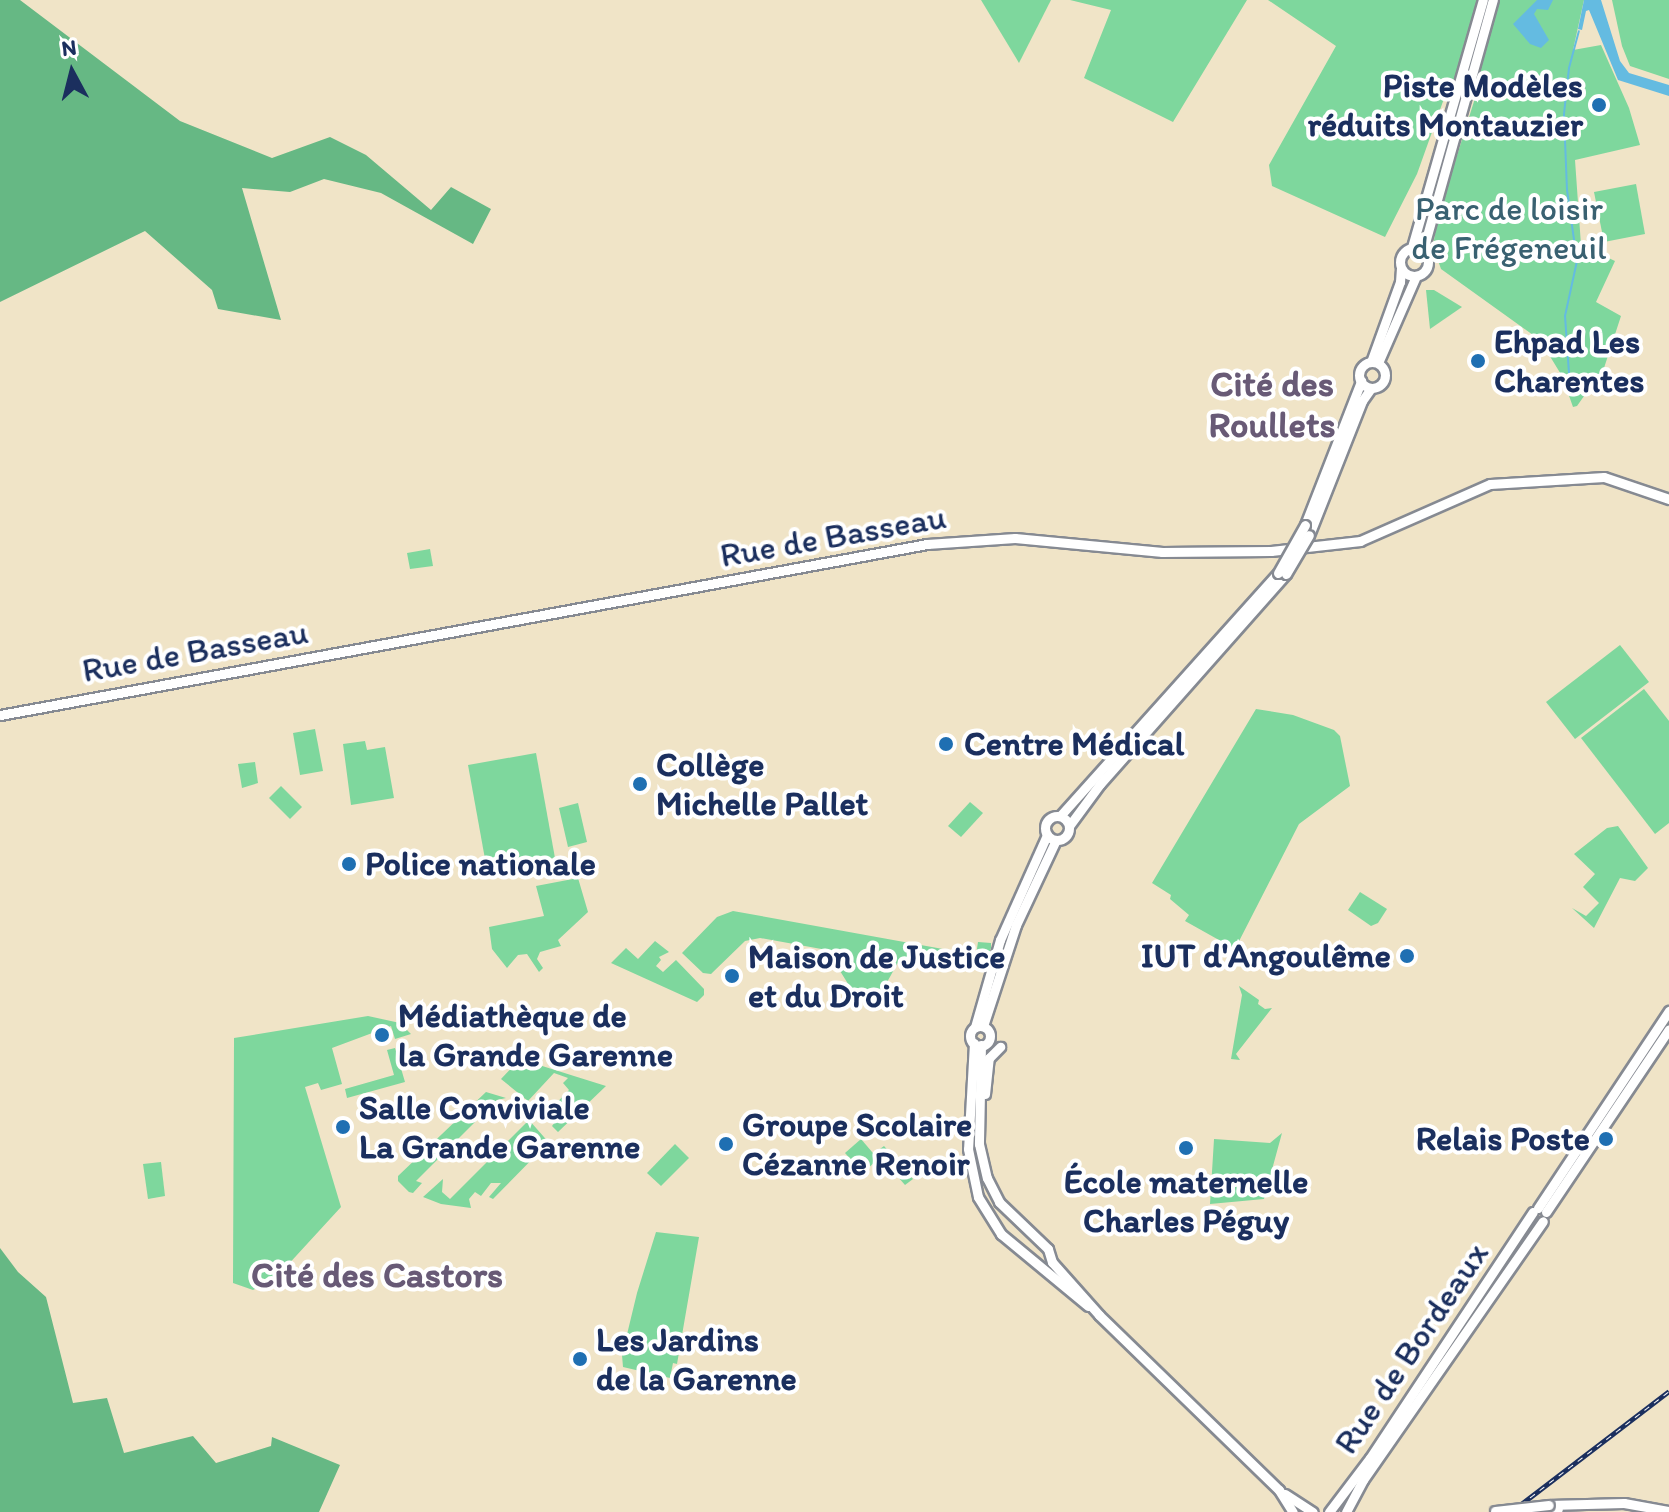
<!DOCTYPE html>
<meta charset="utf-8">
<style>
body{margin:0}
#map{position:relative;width:1669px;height:1512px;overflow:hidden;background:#f0e4c7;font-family:Itim,sans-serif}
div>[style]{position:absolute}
.green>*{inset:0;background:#7ed79d}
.forest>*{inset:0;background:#66b884}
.water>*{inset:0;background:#64bbe1}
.stream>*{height:2px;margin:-1px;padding:0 1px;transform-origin:1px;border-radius:1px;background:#64bbe1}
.roads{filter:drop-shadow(2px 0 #868a92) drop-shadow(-2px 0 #868a92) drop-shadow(0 2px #868a92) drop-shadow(0 -2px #868a92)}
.secondary>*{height:9px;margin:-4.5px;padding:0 4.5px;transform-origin:4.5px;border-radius:4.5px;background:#fff}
.secondary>.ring{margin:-4.5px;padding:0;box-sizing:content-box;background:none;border:9px solid #fff;border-radius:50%}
.rail>*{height:5px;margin-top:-2.5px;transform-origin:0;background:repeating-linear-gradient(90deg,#fff 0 6px,#1b2f5e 0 12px);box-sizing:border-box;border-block:2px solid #1b2f5e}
.bridges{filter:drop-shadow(2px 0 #868a92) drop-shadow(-2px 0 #868a92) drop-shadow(0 2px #868a92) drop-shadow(0 -2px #868a92)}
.secondary-bridge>*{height:9px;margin:-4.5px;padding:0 4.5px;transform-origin:4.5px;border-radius:4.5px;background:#fff}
.dots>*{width:22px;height:22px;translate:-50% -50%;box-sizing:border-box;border:4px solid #fff;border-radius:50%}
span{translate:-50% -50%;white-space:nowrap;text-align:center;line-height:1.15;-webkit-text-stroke:8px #fff;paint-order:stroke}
.poi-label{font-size:34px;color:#1b2f5e;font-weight:700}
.right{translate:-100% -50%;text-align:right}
.left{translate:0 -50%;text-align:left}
.park-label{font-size:34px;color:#396171}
.street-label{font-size:34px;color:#1b2f5e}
.neighbourhood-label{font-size:36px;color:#685a76;font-weight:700}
.north{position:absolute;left:32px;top:32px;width:80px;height:80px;-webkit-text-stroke:6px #fff;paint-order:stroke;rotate:353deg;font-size:22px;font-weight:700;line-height:32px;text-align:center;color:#1b2f5e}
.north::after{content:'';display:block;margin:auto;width:28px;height:36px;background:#1b2f5e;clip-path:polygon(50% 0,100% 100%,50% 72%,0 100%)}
</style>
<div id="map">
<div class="green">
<i style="clip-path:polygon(981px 0,1051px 0,1019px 63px)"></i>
<i style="clip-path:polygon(1070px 0,1247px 0,1173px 122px,1084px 78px,1111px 10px)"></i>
<i style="clip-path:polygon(1268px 0,1584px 0,1573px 50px,1601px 45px,1629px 108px,1640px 145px,1575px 160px,1581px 245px,1615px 261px,1596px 302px,1621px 316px,1604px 368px,1577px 406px,1573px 407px,1562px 376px,1540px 340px,1441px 269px,1433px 246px,1438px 216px,1476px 95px,1446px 93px,1417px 174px,1385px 237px,1272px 186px,1269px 165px,1336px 46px)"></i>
<i style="clip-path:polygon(1612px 0,1669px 0,1669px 79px,1630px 66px,1622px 46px)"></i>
<i style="clip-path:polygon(1636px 184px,1645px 234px,1604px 242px,1594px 192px)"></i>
<i style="clip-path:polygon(1426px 290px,1434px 290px,1462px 307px,1430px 329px)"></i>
<i style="clip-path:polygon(430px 549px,433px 566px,410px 569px,407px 553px)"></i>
<i style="clip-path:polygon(1620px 645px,1649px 682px,1575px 739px,1546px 702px)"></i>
<i style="clip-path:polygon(1644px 689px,1669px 721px,1669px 823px,1655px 834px,1581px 738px)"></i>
<i style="clip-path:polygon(1256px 709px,1293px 715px,1334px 730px,1340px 736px,1350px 786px,1299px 824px,1235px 949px,1185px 921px,1189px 915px,1170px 899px,1171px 895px,1152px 883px)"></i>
<i style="clip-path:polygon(315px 729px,323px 771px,300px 775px,293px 733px)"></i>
<i style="clip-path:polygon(365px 741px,367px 750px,385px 747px,394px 798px,351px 805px,343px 744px)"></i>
<i style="clip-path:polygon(536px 753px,555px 858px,487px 870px,468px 765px)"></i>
<i style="clip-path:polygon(255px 762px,258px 783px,242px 788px,238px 764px)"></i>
<i style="clip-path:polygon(281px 786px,302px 807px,290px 819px,269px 798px)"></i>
<i style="clip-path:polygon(970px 802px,983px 813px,961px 837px,948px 826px)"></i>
<i style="clip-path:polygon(578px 803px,587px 842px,568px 847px,559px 808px)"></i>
<i style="clip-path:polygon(1618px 826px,1648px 868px,1635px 881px,1620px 878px,1594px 928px,1572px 908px,1586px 916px,1599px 903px,1583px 887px,1595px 874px,1574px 854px,1607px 828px)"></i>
<i style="clip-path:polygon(578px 878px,588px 912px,558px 940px,561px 946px,540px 952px,537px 959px,543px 968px,539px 972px,527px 954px,518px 955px,507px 968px,492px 949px,489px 927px,544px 916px,536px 886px)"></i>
<i style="clip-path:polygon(1360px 892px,1387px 909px,1378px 923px,1371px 926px,1348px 910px)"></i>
<i style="clip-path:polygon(733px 911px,976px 955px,978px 942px,991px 943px,991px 948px,983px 969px,901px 957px,876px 1002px,850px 987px,827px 950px,760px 938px,745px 941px,711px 974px,703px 973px,682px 953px,717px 917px)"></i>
<i style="clip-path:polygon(655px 941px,669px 952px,659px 957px,661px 960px,656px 966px,663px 972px,676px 960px,704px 989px,704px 995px,697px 1002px,611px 963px,626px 948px,638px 959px)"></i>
<i style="clip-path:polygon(1239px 986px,1259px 1000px,1258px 1004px,1265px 1009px,1272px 1008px,1236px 1054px,1240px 1060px,1231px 1059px,1242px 995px)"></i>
<i style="clip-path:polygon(368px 1016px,400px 1023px,411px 1034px,395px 1039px,391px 1026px,332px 1048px,342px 1084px,321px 1090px,318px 1083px,305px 1087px,341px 1207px,274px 1280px,253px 1290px,233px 1283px,234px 1038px)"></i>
<i style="clip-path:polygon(395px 1048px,405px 1082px,347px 1098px,345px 1089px,394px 1075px,387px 1050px)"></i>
<i style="clip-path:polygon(520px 1059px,574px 1076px,606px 1086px,558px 1132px,552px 1126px,555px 1122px,543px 1117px,569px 1090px,563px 1083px,568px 1078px,554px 1073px,528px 1101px,501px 1079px)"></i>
<i style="clip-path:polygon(486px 1092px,506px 1098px,497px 1100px,416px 1181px,422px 1183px,413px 1193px,409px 1192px,398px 1181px,398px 1176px)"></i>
<i style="clip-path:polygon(529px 1120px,551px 1145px,546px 1145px,493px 1199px,489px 1197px,501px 1183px,491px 1183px,481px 1196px,475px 1192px,469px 1199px,471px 1208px,441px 1204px,423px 1197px,443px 1179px,442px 1192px,450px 1199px)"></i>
<i style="clip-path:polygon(1282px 1133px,1264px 1199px,1210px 1204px,1214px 1139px,1270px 1143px)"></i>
<i style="clip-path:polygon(861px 1139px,878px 1159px,863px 1173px,845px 1153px)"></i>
<i style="clip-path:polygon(675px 1144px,689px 1158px,661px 1186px,647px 1173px)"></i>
<i style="clip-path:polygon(884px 1146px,913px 1179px,905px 1185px,876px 1152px)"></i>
<i style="clip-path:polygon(161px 1162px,165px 1196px,148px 1199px,143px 1164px)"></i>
<i style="clip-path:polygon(656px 1232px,699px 1237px,677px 1364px,673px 1363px,670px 1378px,623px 1367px,622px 1355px,637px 1293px)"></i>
</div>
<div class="forest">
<i style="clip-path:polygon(0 0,20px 0,180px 121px,272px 158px,330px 137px,366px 155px,431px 210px,451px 187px,491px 209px,473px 244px,381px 193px,324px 179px,290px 192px,242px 188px,281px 320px,218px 309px,212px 290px,145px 231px,0 302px)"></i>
<i style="clip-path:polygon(0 1248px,18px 1272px,46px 1297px,73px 1403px,107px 1398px,124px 1453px,193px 1436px,216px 1463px,271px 1446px,272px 1437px,340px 1465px,319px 1512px,0 1512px)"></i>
</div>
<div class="water">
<i style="clip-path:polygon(1537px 0,1553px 0,1548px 10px,1537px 9px,1534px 14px,1549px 40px,1541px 48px,1530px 44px,1513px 24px)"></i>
<i style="clip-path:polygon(1584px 0,1601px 0,1620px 61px,1629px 73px,1669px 85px,1669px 96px,1618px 80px,1589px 10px,1586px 11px,1582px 30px,1578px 29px)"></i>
</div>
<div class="stream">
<i style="left:1569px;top:373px;width:57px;rotate:-94deg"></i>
<i style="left:1565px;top:316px;width:56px;rotate:-77.7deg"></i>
<i style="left:1577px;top:261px;width:72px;rotate:-98deg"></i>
<i style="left:1567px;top:190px;width:76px;rotate:-92.3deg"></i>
<i style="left:1564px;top:114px;width:46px;rotate:-83.8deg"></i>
<i style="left:1569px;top:68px;width:38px;rotate:-75deg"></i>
</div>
<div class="roads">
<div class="secondary">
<i style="left:1412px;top:247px;width:257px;rotate:-74deg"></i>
<i class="ring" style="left:1400px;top:248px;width:19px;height:19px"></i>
<i style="left:1423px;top:250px;width:260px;rotate:-74.4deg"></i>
<i style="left:1371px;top:362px;width:85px;rotate:-70.1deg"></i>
<i style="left:1400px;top:282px;width:13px;rotate:-86deg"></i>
<i class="ring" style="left:1359px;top:362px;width:17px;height:17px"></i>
<i style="left:1378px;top:363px;width:95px;rotate:-66.4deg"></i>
<i style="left:1305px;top:525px;width:155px;rotate:-68.7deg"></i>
<i style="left:1309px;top:535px;width:144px;rotate:-68.4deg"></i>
<i style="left:1362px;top:401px;width:16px;rotate:-55deg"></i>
<i style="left:0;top:715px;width:943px;rotate:-10.45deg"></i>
<i style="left:927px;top:544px;width:88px;rotate:-3.9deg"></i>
<i style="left:1015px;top:538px;width:148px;rotate:5.4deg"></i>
<i style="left:1162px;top:552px;width:109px;rotate:-0.5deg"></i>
<i style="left:1271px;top:551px;width:90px;rotate:-6.4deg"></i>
<i style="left:1360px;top:541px;width:142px;rotate:-23.7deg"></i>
<i style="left:1490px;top:484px;width:114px;rotate:-3.5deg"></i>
<i style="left:1604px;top:477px;width:69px;rotate:18.7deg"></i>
<i style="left:1060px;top:816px;width:326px;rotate:-48.1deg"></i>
<i class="ring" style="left:1045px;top:816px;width:15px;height:15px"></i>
<i style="left:1069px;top:826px;width:52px;rotate:-53.6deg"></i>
<i style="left:1100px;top:784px;width:281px;rotate:-48.5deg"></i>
<i style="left:983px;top:1026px;width:106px;rotate:-71.9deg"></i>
<i style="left:1016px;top:925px;width:94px;rotate:-64.8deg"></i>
<i class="ring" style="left:970px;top:1026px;width:11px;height:11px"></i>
<i style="left:975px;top:1027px;width:91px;rotate:-74deg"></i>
<i style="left:1000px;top:940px;width:115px;rotate:-65.9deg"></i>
<i style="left:974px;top:1043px;width:106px;rotate:93.2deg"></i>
<i style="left:968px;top:1149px;width:49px;rotate:78.2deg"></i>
<i style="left:978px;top:1197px;width:44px;rotate:58.1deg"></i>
<i style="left:1001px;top:1234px;width:113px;rotate:39.6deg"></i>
<i style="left:981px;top:1045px;width:99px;rotate:91.2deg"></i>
<i style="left:979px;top:1144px;width:35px;rotate:77deg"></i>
<i style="left:987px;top:1178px;width:27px;rotate:63deg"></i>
<i style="left:999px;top:1202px;width:68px;rotate:43.8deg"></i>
<i style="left:1048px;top:1249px;width:14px;rotate:73deg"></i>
<i style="left:1052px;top:1262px;width:71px;rotate:48.4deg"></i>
<i style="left:1099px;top:1315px;width:251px;rotate:44.2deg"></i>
<i style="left:1279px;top:1490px;width:26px;rotate:58deg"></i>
<i style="left:985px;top:1094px;width:36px;rotate:-84deg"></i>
<i style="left:989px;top:1058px;width:16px;rotate:-45deg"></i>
<i style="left:1538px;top:1208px;width:237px;rotate:-56.4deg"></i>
<i style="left:1546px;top:1212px;width:220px;rotate:-56.1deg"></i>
<i style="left:1285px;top:1494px;width:33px;rotate:33deg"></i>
<i style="left:1549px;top:1505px;width:75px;rotate:-1.5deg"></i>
<i style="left:1624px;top:1503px;width:46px;rotate:10.1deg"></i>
<i style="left:1329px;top:1512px;width:68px;rotate:-52.8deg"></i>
<i style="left:1370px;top:1458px;width:295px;rotate:-56.5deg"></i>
<i style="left:1346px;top:1512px;width:36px;rotate:-62deg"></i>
<i style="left:1363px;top:1480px;width:315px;rotate:-55.2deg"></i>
<i style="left:1530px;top:1512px;width:28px;rotate:-6deg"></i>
</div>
</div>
<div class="rail">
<i style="left:1511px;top:1512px;width:199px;rotate:-37.4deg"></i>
</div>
<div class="bridges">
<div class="secondary-bridge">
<i style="left:1278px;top:573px;width:55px;rotate:-60.6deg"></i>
<i style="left:1286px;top:574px;width:45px;rotate:-59.5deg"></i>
<i style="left:1495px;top:1511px;width:54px;rotate:-6.3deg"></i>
</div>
</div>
<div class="dots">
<i style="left:1599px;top:105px;background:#1f6fb2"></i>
<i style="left:1478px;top:361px;background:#1f6fb2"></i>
<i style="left:946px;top:744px;background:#1f6fb2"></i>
<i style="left:640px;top:784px;background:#1f6fb2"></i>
<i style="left:349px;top:864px;background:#1f6fb2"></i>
<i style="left:1407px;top:956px;background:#1f6fb2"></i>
<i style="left:732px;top:976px;background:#1f6fb2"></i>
<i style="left:382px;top:1035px;background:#1f6fb2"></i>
<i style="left:343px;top:1127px;background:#1f6fb2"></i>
<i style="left:1606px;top:1139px;background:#1f6fb2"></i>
<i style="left:726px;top:1144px;background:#1f6fb2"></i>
<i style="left:1186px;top:1148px;background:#1f6fb2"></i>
<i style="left:580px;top:1359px;background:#1f6fb2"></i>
</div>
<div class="poi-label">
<span class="right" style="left:1583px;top:105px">Piste Modèles<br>réduits Montauzier</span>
<span class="left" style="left:1494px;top:361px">Ehpad Les<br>Charentes</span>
<span class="left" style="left:964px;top:744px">Centre Médical</span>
<span class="left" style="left:656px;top:784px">Collège<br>Michelle Pallet</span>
<span class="left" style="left:365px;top:864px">Police nationale</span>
<span class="left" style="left:748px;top:976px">Maison de Justice<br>et du Droit</span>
<span class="right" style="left:1391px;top:956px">IUT d'Angoulême</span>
<span class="left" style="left:398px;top:1035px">Médiathèque de<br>la Grande Garenne</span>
<span class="left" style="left:359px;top:1127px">Salle Conviviale<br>La Grande Garenne</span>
<span class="left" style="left:742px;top:1144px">Groupe Scolaire<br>Cézanne Renoir</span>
<span class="right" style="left:1590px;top:1139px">Relais Poste</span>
<span style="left:1186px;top:1201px">École maternelle<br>Charles Péguy</span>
<span class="left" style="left:596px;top:1359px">Les Jardins<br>de la Garenne</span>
</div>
<div class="park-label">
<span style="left:1509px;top:228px">Parc de loisir<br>de Frégeneuil</span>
</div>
<div class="street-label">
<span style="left:833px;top:536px;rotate:-10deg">Rue de Basseau</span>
<span style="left:195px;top:651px;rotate:-10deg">Rue de Basseau</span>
<span style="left:1411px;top:1348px;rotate:-56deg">Rue de Bordeaux</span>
</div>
<div class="neighbourhood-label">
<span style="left:1272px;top:404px">Cité des<br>Roullets</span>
<span style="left:377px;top:1275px">Cité des Castors</span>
</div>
<div class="north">N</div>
</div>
